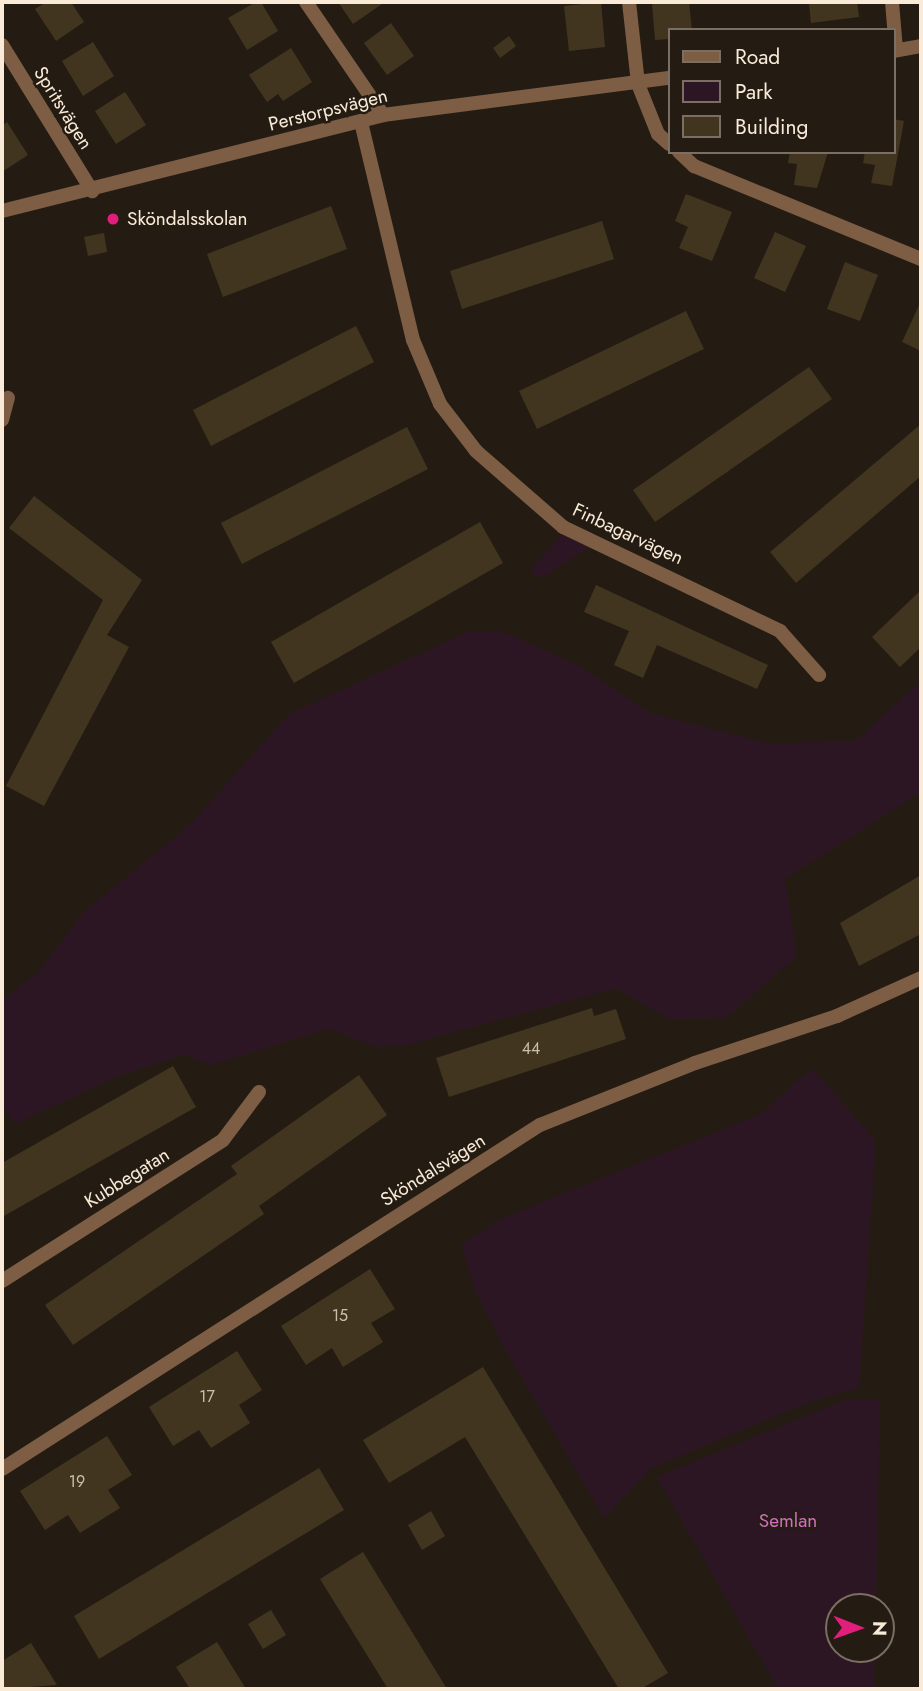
<!DOCTYPE html>
<meta charset="utf-8">
<style>
body{margin:0}
#map{position:relative;width:923px;height:1691px;overflow:hidden;background:#241c12;font-family:Jost,sans-serif}
div>[style]{position:absolute}
.green>*{inset:0;background:#2d1624}
.building>*{inset:0;background:#423520}
.street>*{height:14px;margin:-7px;padding:0 7px;transform-origin:7px;border-radius:7px;background:#7d5d43}
.dots>*{width:19px;height:19px;translate:-50% -50%;box-sizing:border-box;border:4px solid #241c12;border-radius:50%}
span{translate:-50% -50%;white-space:nowrap;text-align:center;line-height:1.15;-webkit-text-stroke:5px #241c12;paint-order:stroke}
.number-label{font-size:16px;color:#ccbeab}
.number-label span{-webkit-text-stroke-width:0}
.street-label{font-size:19px;color:#faebd9}
.poi-label{font-size:19px;color:#faebd9}
.left{translate:0 -50%;text-align:left}
.park-label{font-size:19px;color:#d16ec1}
.frame{position:absolute;inset:0;border:4px solid #faebd9;pointer-events:none}
.legend{position:absolute;left:668px;top:28px;width:228px;height:126px;box-sizing:border-box;background:#241c12;border:2px solid #7a6f62;margin:0;padding:9px 12px;list-style:none;font-size:21px;color:#faebd9}
.legend li{display:flex;align-items:center;gap:14px;height:35px}
.legend b{width:35px;border:2px solid #7a6f62}
.north{position:absolute;left:825px;top:1593px;width:70px;height:70px;box-sizing:border-box;background:#241c12;border:2px solid #7a6f62;border-radius:50%;rotate:91deg;font-size:19px;font-weight:700;line-height:28px;text-align:center;color:#faebd9}
.north::after{content:'';display:block;margin:auto;width:24px;height:32px;background:#e21e7c;clip-path:polygon(50% 0,100% 100%,50% 72%,0 100%)}
</style>
<div id="map">
<div class="green">
<i style="clip-path:polygon(562px 534px,592px 545px,542px 578px,529px 571px)"></i>
<i style="clip-path:polygon(501px 631px,578px 665px,650px 713px,771px 744px,857px 740px,921px 681px,921px 792px,785px 879px,797px 956px,726px 1018px,668px 1019px,616px 988px,407px 1045px,377px 1047px,328px 1029px,211px 1065px,184px 1054px,118px 1076px,15px 1124px,2px 1106px,2px 1002px,39px 971px,84px 912px,190px 825px,289px 714px,468px 632px)"></i>
<i style="clip-path:polygon(812px 1068px,876px 1141px,859px 1388px,812px 1401px,651px 1468px,604px 1518px,500px 1340px,476px 1293px,461px 1244px,508px 1216px,761px 1114px)"></i>
<i style="clip-path:polygon(845px 1400px,880px 1400px,876px 1607px,839px 1607px,839px 1649px,875px 1649px,874px 1689px,778px 1689px,657px 1477px)"></i>
</div>
<div class="building">
<i style="clip-path:polygon(46px 2px,71px 2px,84px 22px,56px 41px,35px 9px)"></i>
<i style="clip-path:polygon(256px 2px,261px 2px,278px 31px,247px 50px,228px 18px)"></i>
<i style="clip-path:polygon(338px 2px,381px 2px,382px 4px,353px 24px)"></i>
<i style="clip-path:polygon(601px 2px,605px 47px,569px 51px,564px 6px)"></i>
<i style="clip-path:polygon(689px 2px,692px 30px,669px 30px,669px 39px,655px 40px,652px 4px)"></i>
<i style="clip-path:polygon(822px 2px,857px 2px,859px 17px,811px 23px,809px 4px)"></i>
<i style="clip-path:polygon(391px 23px,414px 56px,387px 75px,364px 43px)"></i>
<i style="clip-path:polygon(509px 36px,516px 46px,500px 58px,493px 48px)"></i>
<i style="clip-path:polygon(93px 42px,114px 76px,83px 96px,62px 61px)"></i>
<i style="clip-path:polygon(291px 48px,312px 82px,283px 101px,278px 94px,267px 102px,249px 75px)"></i>
<i style="clip-path:polygon(125px 92px,146px 125px,116px 144px,95px 111px)"></i>
<i style="clip-path:polygon(893px 119px,904px 121px,892px 186px,871px 183px,875px 165px,863px 163px,865px 152px,893px 152px)"></i>
<i style="clip-path:polygon(7px 122px,28px 155px,2px 172px,2px 126px)"></i>
<i style="clip-path:polygon(790px 152px,828px 152px,817px 188px,794px 185px,797px 164px,788px 163px)"></i>
<i style="clip-path:polygon(686px 194px,732px 212px,712px 261px,679px 248px,688px 227px,675px 221px)"></i>
<i style="clip-path:polygon(331px 206px,347px 249px,223px 297px,207px 254px)"></i>
<i style="clip-path:polygon(602px 221px,614px 259px,462px 309px,450px 271px)"></i>
<i style="clip-path:polygon(775px 232px,806px 246px,785px 292px,754px 278px)"></i>
<i style="clip-path:polygon(104px 233px,107px 252px,88px 256px,84px 237px)"></i>
<i style="clip-path:polygon(845px 262px,878px 275px,860px 321px,827px 309px)"></i>
<i style="clip-path:polygon(921px 301px,921px 351px,902px 342px)"></i>
<i style="clip-path:polygon(686px 311px,704px 349px,537px 429px,519px 391px)"></i>
<i style="clip-path:polygon(356px 326px,374px 362px,211px 446px,193px 410px)"></i>
<i style="clip-path:polygon(809px 367px,832px 399px,655px 522px,633px 490px)"></i>
<i style="clip-path:polygon(921px 424px,921px 476px,796px 583px,770px 552px)"></i>
<i style="clip-path:polygon(407px 427px,428px 469px,242px 564px,221px 523px)"></i>
<i style="clip-path:polygon(34px 496px,142px 580px,107px 635px,129px 647px,44px 806px,6px 786px,103px 600px,9px 528px)"></i>
<i style="clip-path:polygon(480px 522px,503px 563px,294px 683px,271px 642px)"></i>
<i style="clip-path:polygon(596px 585px,768px 665px,757px 689px,657px 645px,643px 678px,614px 665px,629px 631px,584px 612px)"></i>
<i style="clip-path:polygon(921px 590px,921px 647px,900px 667px,872px 637px)"></i>
<i style="clip-path:polygon(921px 875px,921px 934px,859px 966px,840px 923px)"></i>
<i style="clip-path:polygon(592px 1008px,594px 1016px,616px 1009px,626px 1039px,449px 1097px,436px 1058px)"></i>
<i style="clip-path:polygon(173px 1066px,196px 1107px,2px 1217px,2px 1163px)"></i>
<i style="clip-path:polygon(359px 1075px,387px 1115px,259px 1206px,264px 1214px,73px 1345px,45px 1305px,237px 1174px,231px 1166px)"></i>
<i style="clip-path:polygon(370px 1269px,395px 1309px,371px 1323px,383px 1342px,343px 1367px,332px 1348px,306px 1365px,281px 1326px)"></i>
<i style="clip-path:polygon(237px 1351px,262px 1390px,239px 1405px,250px 1423px,211px 1448px,199px 1430px,173px 1446px,149px 1407px)"></i>
<i style="clip-path:polygon(483px 1367px,668px 1673px,641px 1689px,619px 1689px,465px 1437px,389px 1483px,363px 1440px)"></i>
<i style="clip-path:polygon(107px 1436px,132px 1475px,108px 1490px,120px 1508px,80px 1533px,68px 1515px,45px 1530px,20px 1491px)"></i>
<i style="clip-path:polygon(319px 1468px,344px 1510px,99px 1659px,74px 1616px)"></i>
<i style="clip-path:polygon(431px 1511px,445px 1536px,422px 1550px,408px 1525px)"></i>
<i style="clip-path:polygon(363px 1552px,447px 1689px,388px 1689px,320px 1579px)"></i>
<i style="clip-path:polygon(271px 1610px,286px 1635px,263px 1649px,248px 1624px)"></i>
<i style="clip-path:polygon(217px 1642px,246px 1689px,190px 1689px,176px 1667px)"></i>
<i style="clip-path:polygon(31px 1643px,57px 1685px,2px 1689px,2px 1661px)"></i>
</div>
<div class="street">
<i style="left:306px;top:2px;width:137px;rotate:55.7deg"></i>
<i style="left:629px;top:2px;width:82px;rotate:83.7deg"></i>
<i style="left:638px;top:84px;width:54px;rotate:68.2deg"></i>
<i style="left:658px;top:134px;width:15px;rotate:42deg"></i>
<i style="left:892px;top:2px;width:48px;rotate:85.2deg"></i>
<i style="left:2px;top:45px;width:172px;rotate:58.3deg"></i>
<i style="left:893px;top:51px;width:28px;rotate:-10deg"></i>
<i style="left:361px;top:122px;width:224px;rotate:76.6deg"></i>
<i style="left:413px;top:340px;width:69px;rotate:67.1deg"></i>
<i style="left:440px;top:404px;width:59px;rotate:52.5deg"></i>
<i style="left:476px;top:451px;width:116px;rotate:41.1deg"></i>
<i style="left:563px;top:527px;width:241px;rotate:25.6deg"></i>
<i style="left:780px;top:631px;width:59px;rotate:48.4deg"></i>
<i style="left:679px;top:152px;width:21px;rotate:43deg"></i>
<i style="left:694px;top:166px;width:245px;rotate:22.3deg"></i>
<i style="left:2px;top:211px;width:393px;rotate:-14.1deg"></i>
<i style="left:383px;top:115px;width:288px;rotate:-7.4deg"></i>
<i style="left:2px;top:420px;width:23px;rotate:-75deg"></i>
<i style="left:2px;top:1281px;width:262px;rotate:-32.5deg"></i>
<i style="left:223px;top:1140px;width:60px;rotate:-53.1deg"></i>
<i style="left:2px;top:1469px;width:639px;rotate:-32.6deg"></i>
<i style="left:540px;top:1125px;width:167px;rotate:-21.8deg"></i>
<i style="left:695px;top:1063px;width:150px;rotate:-18.3deg"></i>
<i style="left:837px;top:1016px;width:92px;rotate:-24.3deg"></i>
</div>
<div class="dots">
<i style="left:113px;top:219px;background:#e21e7c"></i>
</div>
<div class="number-label">
<span style="left:531px;top:1049px">44</span>
<span style="left:340px;top:1316px">15</span>
<span style="left:207px;top:1397px">17</span>
<span style="left:77px;top:1482px">19</span>
</div>
<div class="street-label">
<span style="left:63px;top:108px;rotate:58deg">Spritsvägen</span>
<span style="left:328px;top:110px;rotate:-14deg">Perstorpsvägen</span>
<span style="left:628px;top:534px;rotate:25deg">Finbagarvägen</span>
<span style="left:433px;top:1170px;rotate:-32deg">Sköndalsvägen</span>
<span style="left:127px;top:1178px;rotate:-32deg">Kubbegatan</span>
</div>
<div class="poi-label">
<span class="left" style="left:127px;top:219px">Sköndalsskolan</span>
</div>
<div class="park-label">
<span style="left:788px;top:1521px">Semlan</span>
</div>
<div class="frame"></div>
<ul class="legend">
<li><b style="height:9px;background:#7d5d43"></b>Road</li>
<li><b style="height:19px;background:#2d1624"></b>Park</li>
<li><b style="height:19px;background:#423520"></b>Building</li>
</ul>
<div class="north">N</div>
</div>
